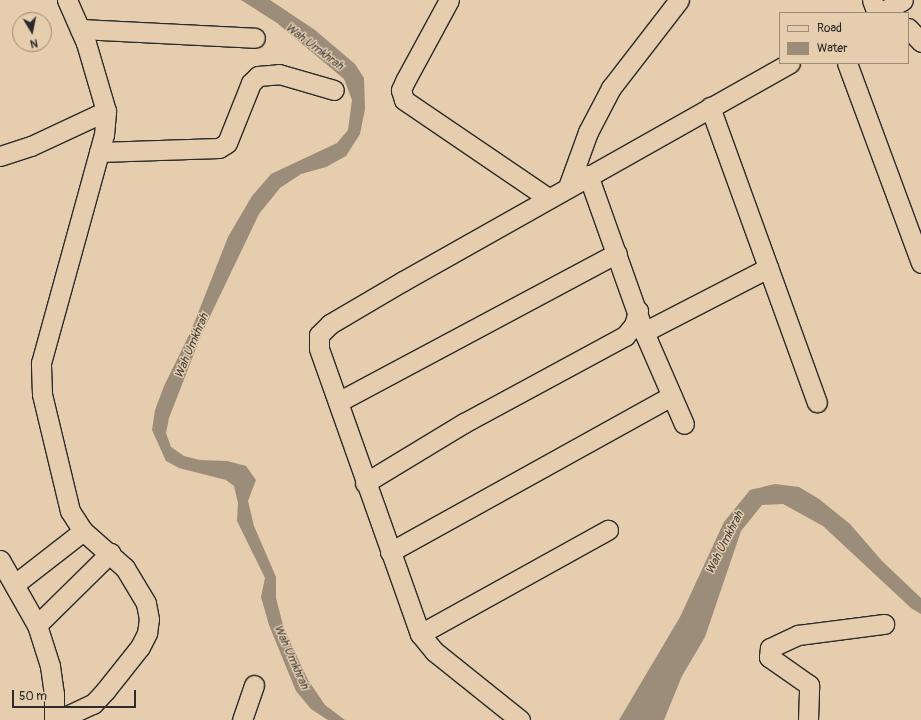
<!DOCTYPE html>
<style>
body{margin:0}
#map{position:relative;width:921px;height:720px;overflow:hidden;background:#e5cdae;font-family:Pangolin,sans-serif}
div>[style]{position:absolute}
.water>*{inset:0;background:#9b8d7a}
.roads{filter:drop-shadow(1px 0 #2b2b2b) drop-shadow(-1px 0 #2b2b2b) drop-shadow(0 1px #2b2b2b) drop-shadow(0 -1px #2b2b2b)}
.street>*{height:19px;margin:-9.5px;padding:0 9.5px;transform-origin:9.5px;border-radius:9.5px;background:#e5cdae}
span{translate:-50% -50%;white-space:nowrap;text-align:center;line-height:1.15;-webkit-text-stroke:3px #e5cdae;paint-order:stroke}
.water-label{font-size:12px;color:#413f3b;font-style:italic}
.legend{position:absolute;left:779px;top:12px;width:130px;height:52px;box-sizing:border-box;background:#e5cdae;border:1px solid #9b8c7a;margin:0;padding:5px 7px;list-style:none;font-size:12px;color:#2b2b2b}
.legend li{display:flex;align-items:center;gap:8px;height:20px}
.legend b{width:20px;border:1px solid #9b8c7a}
.north{position:absolute;left:12px;top:12px;width:40px;height:40px;box-sizing:border-box;background:#e5cdae;border:1px solid #9b8c7a;border-radius:50%;rotate:170deg;font-size:11px;font-weight:700;line-height:16px;text-align:center;color:#2b2b2b}
.north::after{content:'';display:block;margin:auto;width:14px;height:18px;background:#2b2b2b;clip-path:polygon(50% 0,100% 100%,50% 72%,0 100%)}
.scale{position:absolute;left:12px;top:690px;width:124px;height:18px;box-sizing:border-box;border:2px solid #2b2b2b;border-top:0;padding-left:5px;font-size:12px;line-height:14px;white-space:nowrap;color:#2b2b2b;-webkit-text-stroke:3px #e5cdae;paint-order:stroke}
</style>
<div id="map">
<div class="water">
<i style="clip-path:polygon(241px 0,270px 0,315px 30px,355px 64px,364px 78px,365px 109px,360px 134px,346px 156px,326px 167px,301px 174px,280px 188px,259px 214px,202px 333px,169px 418px,166px 433px,171px 447px,184px 456px,200px 460px,227px 461px,246px 466px,256px 480px,248px 501px,254px 526px,276px 577px,276px 598px,284px 629px,308px 680px,325px 705px,345px 720px,328px 720px,311px 709px,296px 691px,269px 625px,261px 597px,265px 578px,237px 521px,238px 503px,234px 486px,226px 480px,179px 468px,166px 461px,152px 430px,155px 410px,164px 386px,191px 331px,228px 237px,252px 196px,271px 174px,337px 143px,348px 130px,352px 100px,344px 79px,277px 23px)"></i>
<i style="clip-path:polygon(775px 484px,799px 487px,819px 499px,850px 524px,882px 561px,921px 598px,921px 614px,911px 608px,823px 526px,783px 504px,762px 505px,741px 531px,705px 637px,682px 676px,664px 720px,619px 720px,680px 617px,724px 522px,750px 490px)"></i>
</div>
<div class="roads">
<div class="street">
<i style="left:449px;top:0;width:92px;rotate:118.5deg"></i>
<i style="left:405px;top:81px;width:10px;rotate:114deg"></i>
<i style="left:401px;top:90px;width:10px;rotate:73deg"></i>
<i style="left:404px;top:100px;width:174px;rotate:34.2deg"></i>
<i style="left:872px;top:0;width:14px;rotate:69deg"></i>
<i style="left:880px;top:13px;width:26px;rotate:-29deg"></i>
<i style="left:908px;top:28px;width:19px;rotate:47deg"></i>
<i style="left:80px;top:29px;width:175px;rotate:2.9deg"></i>
<i style="left:847px;top:63px;width:213px;rotate:69.7deg"></i>
<i style="left:710px;top:107px;width:314px;rotate:70.1deg"></i>
<i style="left:99px;top:152px;width:120px;rotate:-1.9deg"></i>
<i style="left:219px;top:148px;width:9px;rotate:-32deg"></i>
<i style="left:227px;top:143px;width:65px;rotate:-68.2deg"></i>
<i style="left:251px;top:83px;width:10px;rotate:-45deg"></i>
<i style="left:258px;top:76px;width:21px;rotate:-5deg"></i>
<i style="left:279px;top:74px;width:57px;rotate:16.2deg"></i>
<i style="left:0;top:156px;width:33px;rotate:-18deg"></i>
<i style="left:31px;top:146px;width:83px;rotate:-25deg"></i>
<i style="left:588px;top:175px;width:167px;rotate:70.4deg"></i>
<i style="left:644px;top:332px;width:100px;rotate:66.5deg"></i>
<i style="left:568px;top:187px;width:59px;rotate:-70deg"></i>
<i style="left:588px;top:132px;width:50px;rotate:-62.4deg"></i>
<i style="left:611px;top:88px;width:111px;rotate:-52.3deg"></i>
<i style="left:644px;top:332px;width:140px;rotate:-27.3deg"></i>
<i style="left:338px;top:402px;width:316px;rotate:-28.1deg"></i>
<i style="left:365px;top:483px;width:116px;rotate:-31.2deg"></i>
<i style="left:464px;top:423px;width:183px;rotate:-28.4deg"></i>
<i style="left:625px;top:336px;width:14px;rotate:-51deg"></i>
<i style="left:634px;top:325px;width:15px;rotate:-74deg"></i>
<i style="left:390px;top:552px;width:322px;rotate:-29deg"></i>
<i style="left:0;top:560px;width:75px;rotate:60.4deg"></i>
<i style="left:37px;top:625px;width:43px;rotate:72.4deg"></i>
<i style="left:50px;top:666px;width:28px;rotate:82deg"></i>
<i style="left:54px;top:694px;width:26px;rotate:90deg"></i>
<i style="left:15px;top:584px;width:86px;rotate:-37.9deg"></i>
<i style="left:37px;top:625px;width:103px;rotate:-44.6deg"></i>
<i style="left:420px;top:634px;width:215px;rotate:-29deg"></i>
<i style="left:58px;top:720px;width:38px;rotate:-25deg"></i>
<i style="left:93px;top:704px;width:18px;rotate:-47deg"></i>
<i style="left:105px;top:691px;width:56px;rotate:-51.5deg"></i>
<i style="left:140px;top:647px;width:16px;rotate:-63deg"></i>
<i style="left:147px;top:633px;width:14px;rotate:-82deg"></i>
<i style="left:149px;top:619px;width:16px;rotate:-101deg"></i>
<i style="left:146px;top:603px;width:41px;rotate:-121deg"></i>
<i style="left:125px;top:568px;width:56px;rotate:-138.6deg"></i>
<i style="left:83px;top:531px;width:24px;rotate:-123deg"></i>
<i style="left:70px;top:511px;width:120px;rotate:-103.5deg"></i>
<i style="left:42px;top:394px;width:31px;rotate:-92deg"></i>
<i style="left:41px;top:363px;width:237px;rotate:-74.6deg"></i>
<i style="left:104px;top:135px;width:24px;rotate:-85deg"></i>
<i style="left:106px;top:111px;width:71px;rotate:-106.4deg"></i>
<i style="left:86px;top:43px;width:47px;rotate:-113.8deg"></i>
<i style="left:242px;top:720px;width:37px;rotate:-71deg"></i>
<i style="left:520px;top:720px;width:110px;rotate:-141.3deg"></i>
<i style="left:434px;top:651px;width:22px;rotate:-129deg"></i>
<i style="left:420px;top:634px;width:303px;rotate:-109.5deg"></i>
<i style="left:319px;top:348px;width:13px;rotate:-90deg"></i>
<i style="left:319px;top:335px;width:16px;rotate:-45deg"></i>
<i style="left:330px;top:324px;width:85px;rotate:-30.5deg"></i>
<i style="left:403px;top:281px;width:444px;rotate:-29.4deg"></i>
<i style="left:808px;top:720px;width:35px;rotate:-88deg"></i>
<i style="left:809px;top:685px;width:49px;rotate:-145deg"></i>
<i style="left:769px;top:657px;width:9px;rotate:-84deg"></i>
<i style="left:770px;top:648px;width:31px;rotate:-25deg"></i>
<i style="left:798px;top:635px;width:87px;rotate:-7.3deg"></i>
</div>
</div>
<div class="water-label">
<span style="left:314px;top:47px;rotate:37deg">Wah Umkhrah</span>
<span style="left:192px;top:346px;rotate:-67deg">Wah Umkhrah</span>
<span style="left:725px;top:543px;rotate:-63deg">Wah Umkhrah</span>
<span style="left:291px;top:657px;rotate:66deg">Wah Umkhrah</span>
</div>
<ul class="legend">
<li><b style="height:5px;background:#e5cdae"></b>Road</li>
<li><b style="height:11px;background:#9b8d7a"></b>Water</li>
</ul>
<div class="north">N</div>
<div class="scale">50 m</div>
</div>
